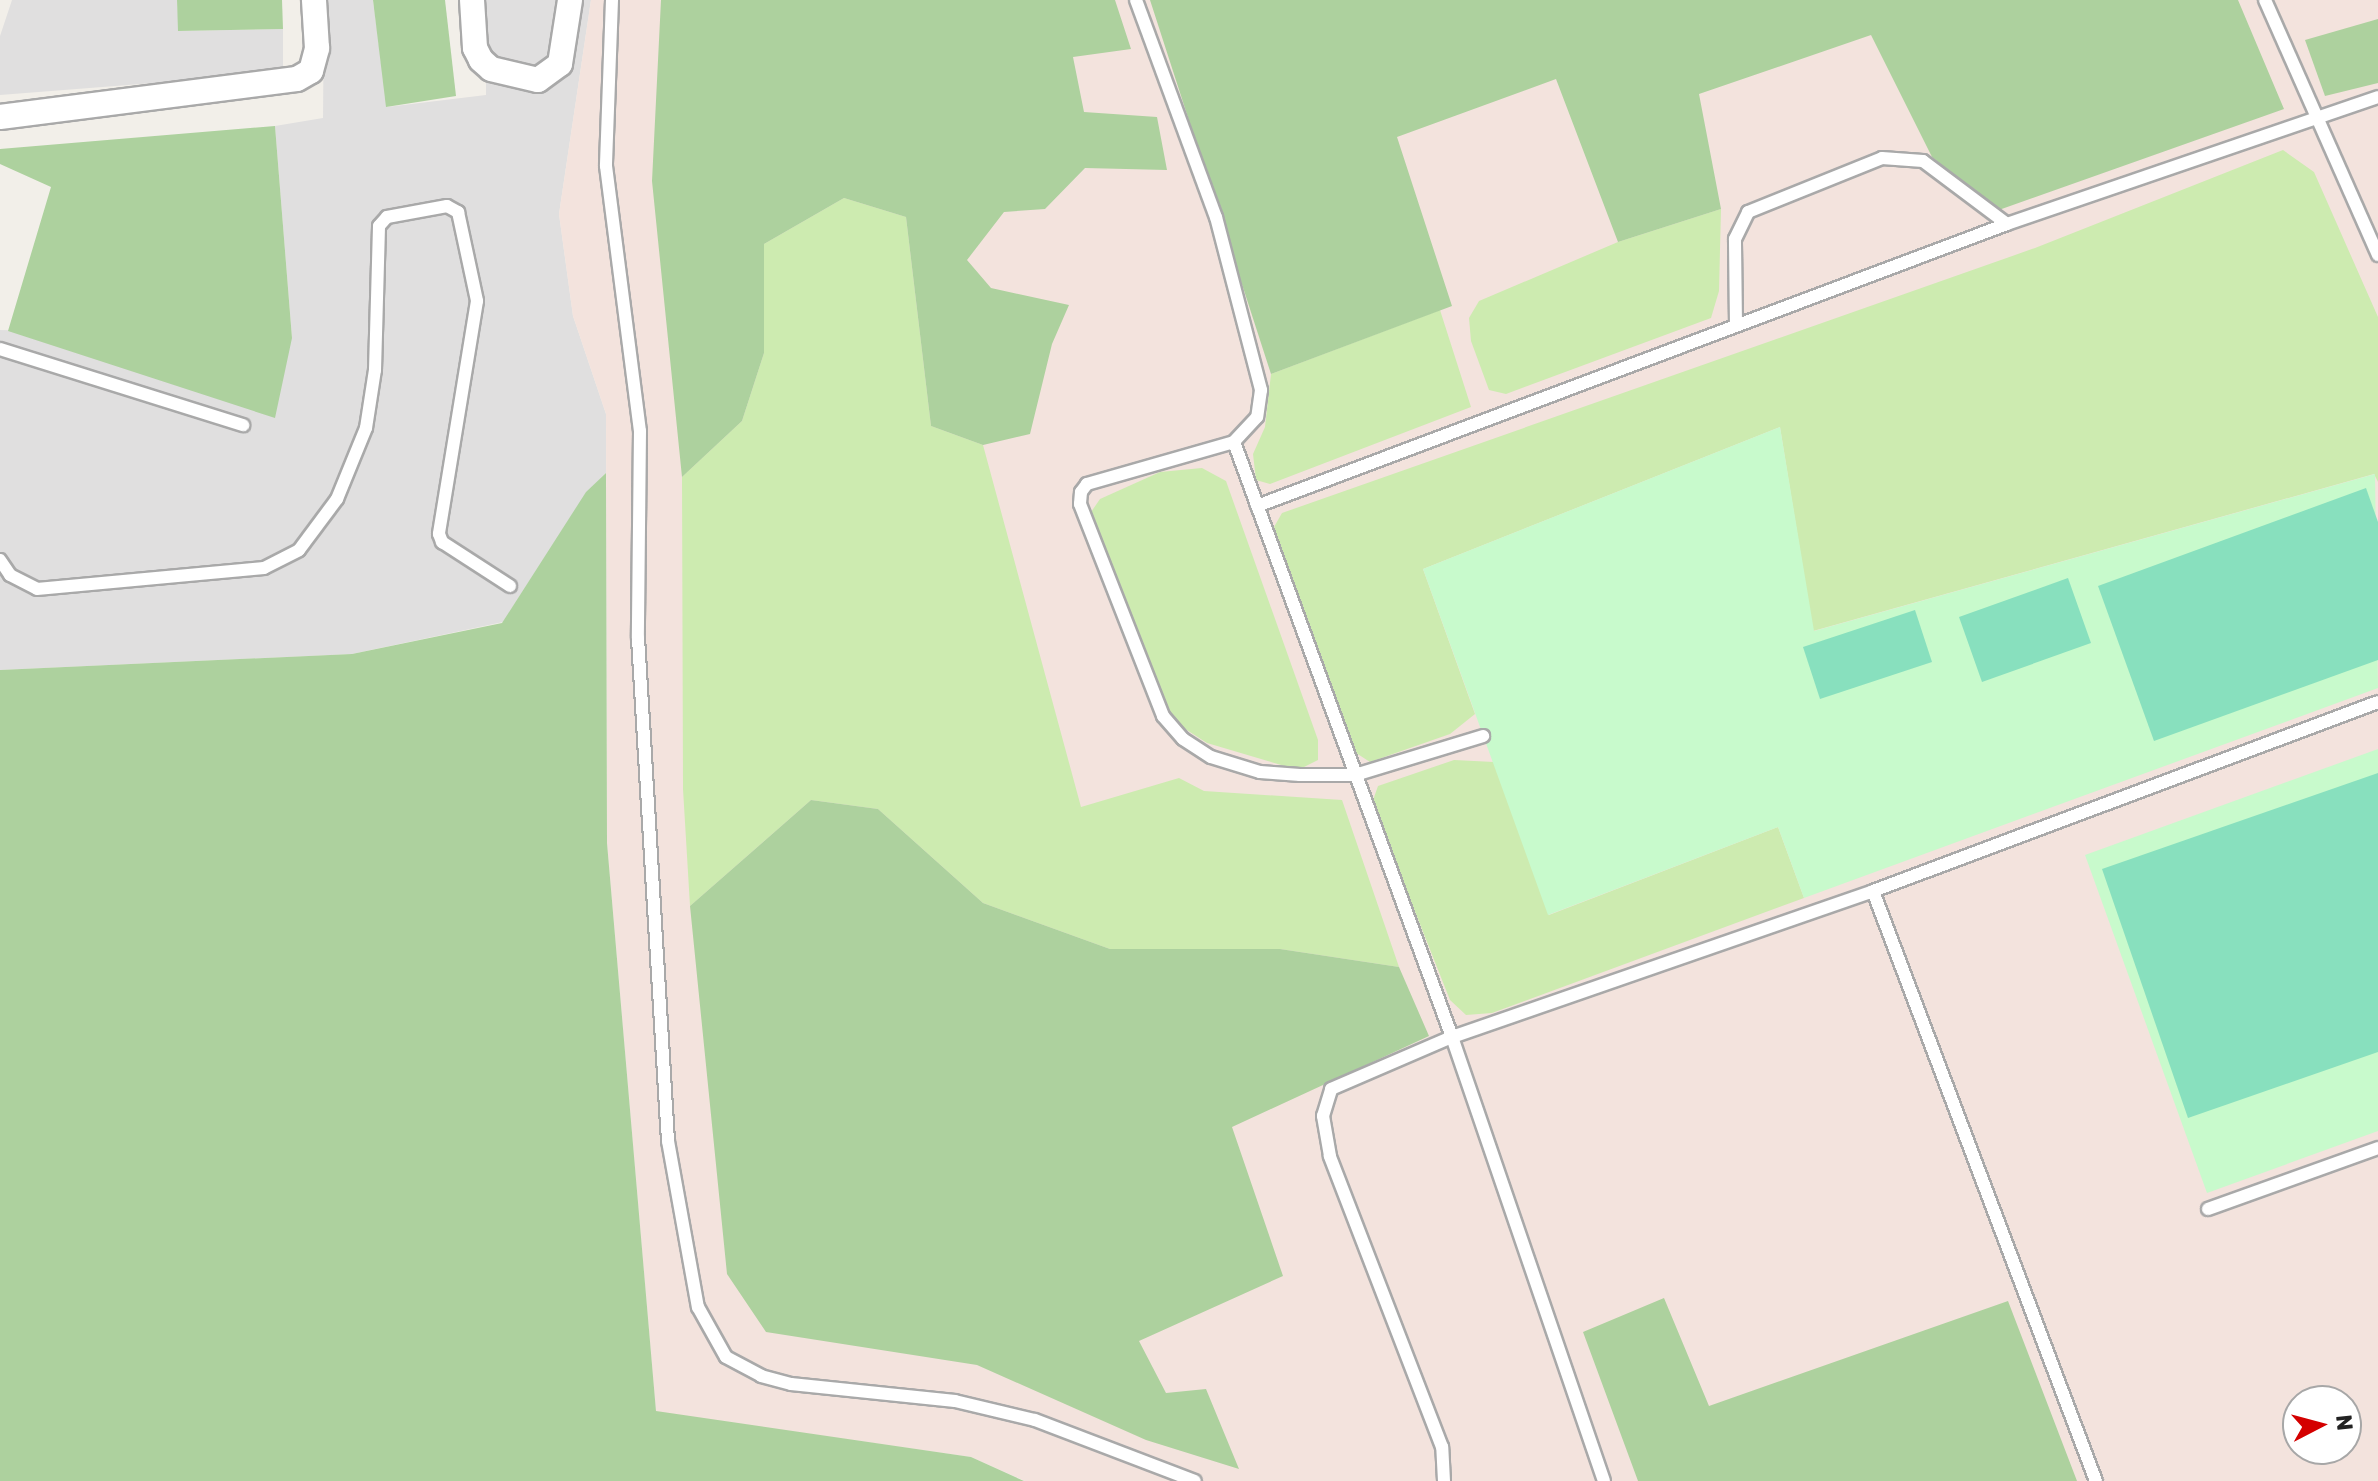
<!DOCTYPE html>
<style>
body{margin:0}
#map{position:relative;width:2378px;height:1481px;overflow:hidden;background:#f2efe9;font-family:Rubik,sans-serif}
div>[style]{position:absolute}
.residential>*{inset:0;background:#e0dfdf}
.military>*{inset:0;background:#f3e3dd}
.grass>*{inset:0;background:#cdebb0}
.forest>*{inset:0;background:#add19e}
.park>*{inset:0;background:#c8facc}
.pitch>*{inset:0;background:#88e0be}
.roads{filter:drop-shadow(2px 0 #a9a9a9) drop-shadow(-2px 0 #a9a9a9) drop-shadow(0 2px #a9a9a9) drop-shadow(0 -2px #a9a9a9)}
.service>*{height:12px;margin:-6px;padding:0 6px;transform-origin:6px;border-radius:6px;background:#fff}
.minor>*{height:24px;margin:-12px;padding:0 12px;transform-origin:12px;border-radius:12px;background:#fff}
span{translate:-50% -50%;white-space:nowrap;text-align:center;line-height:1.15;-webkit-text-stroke:7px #fff;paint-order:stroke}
.north{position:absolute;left:2282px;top:1385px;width:80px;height:80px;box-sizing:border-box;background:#fff;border:2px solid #a7a7a7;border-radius:50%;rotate:84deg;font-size:22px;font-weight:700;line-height:32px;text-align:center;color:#222}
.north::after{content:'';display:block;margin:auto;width:28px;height:36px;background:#d40000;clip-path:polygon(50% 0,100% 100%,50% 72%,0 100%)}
</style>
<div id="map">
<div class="residential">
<i style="clip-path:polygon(12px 0,177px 0,179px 31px,283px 29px,283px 73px,0 95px,0 36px)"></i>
<i style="clip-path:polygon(324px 0,373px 0,387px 107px,486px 95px,486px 0,591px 0,559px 214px,573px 316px,606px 414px,606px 473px,586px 493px,503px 622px,352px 654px,0 670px,0 330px,292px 338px,275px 126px,323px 118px)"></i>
</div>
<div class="military">
<i style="clip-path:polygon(evenodd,591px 0,2378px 0,2378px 1481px,1025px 1481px,971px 1457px,656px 1412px,607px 843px,606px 414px,573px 316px,559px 214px,591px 0,2298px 1401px,2346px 1401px,2346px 1449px,2298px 1449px,2298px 1401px)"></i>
</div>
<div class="grass">
<i style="clip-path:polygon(2283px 150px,2314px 172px,2378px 317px,2378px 482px,2374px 474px,1813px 631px,1780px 427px,1423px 569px,1475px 714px,1450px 734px,1370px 762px,1353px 751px,1274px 527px,1282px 513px,2035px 248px)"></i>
<i style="clip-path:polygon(844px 198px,906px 217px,931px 426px,983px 445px,1081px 807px,1179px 778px,1204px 791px,1342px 800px,1399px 967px,1280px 949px,1110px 949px,983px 903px,878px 809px,811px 800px,690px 906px,683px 789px,682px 477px,742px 421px,764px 353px,764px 244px)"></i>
<i style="clip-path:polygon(1721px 209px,1719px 291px,1711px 318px,1506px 394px,1489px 390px,1471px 341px,1469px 318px,1479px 301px,1618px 242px)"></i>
<i style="clip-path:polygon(1440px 310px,1471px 407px,1270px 484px,1256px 480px,1253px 454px,1265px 427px,1271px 374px)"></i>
<i style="clip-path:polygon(1202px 468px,1226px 481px,1318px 740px,1318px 760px,1298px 770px,1207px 743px,1165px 716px,1089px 515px,1100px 499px,1160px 472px)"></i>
<i style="clip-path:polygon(1454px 760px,1494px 762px,1549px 915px,1778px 827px,1804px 898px,1492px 1013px,1466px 1015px,1450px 1000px,1372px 803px,1378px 786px)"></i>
</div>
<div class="forest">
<i style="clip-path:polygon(177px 0,282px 0,283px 29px,178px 31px)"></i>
<i style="clip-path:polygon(373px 0,445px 0,456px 96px,386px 107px)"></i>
<i style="clip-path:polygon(661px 0,1115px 0,1131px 49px,1073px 57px,1084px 112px,1157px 117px,1167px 170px,1085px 168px,1045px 209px,1004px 212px,967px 260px,991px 288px,1069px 305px,1052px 344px,1030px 434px,983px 445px,931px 426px,906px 217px,844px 198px,764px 244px,764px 353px,742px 421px,682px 477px,652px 181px)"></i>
<i style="clip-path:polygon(1150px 0,2238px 0,2284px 109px,1996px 211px,1932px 157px,1871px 35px,1699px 94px,1721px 209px,1618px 242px,1556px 79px,1397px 137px,1452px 306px,1271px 374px)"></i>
<i style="clip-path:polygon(2378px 19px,2378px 83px,2325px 96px,2305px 40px)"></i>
<i style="clip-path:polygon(275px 126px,292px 338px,275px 418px,8px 331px,51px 187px,0 164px,0 149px)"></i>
<i style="clip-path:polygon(606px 473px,607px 843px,656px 1411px,971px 1457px,1024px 1481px,0 1481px,0 670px,352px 654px,502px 623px,586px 492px)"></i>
<i style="clip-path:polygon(811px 800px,878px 809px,983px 903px,1110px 949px,1280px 949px,1399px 967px,1429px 1036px,1232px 1127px,1283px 1276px,1139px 1341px,1166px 1393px,1206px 1389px,1239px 1469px,1146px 1440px,977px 1365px,766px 1332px,727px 1274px,690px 906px)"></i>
<i style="clip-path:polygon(1664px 1298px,1709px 1406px,2008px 1301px,2077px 1481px,1638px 1481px,1583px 1332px)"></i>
</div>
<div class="park">
<i style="clip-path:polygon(1780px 427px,1814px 631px,2375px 474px,2378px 688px,1804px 898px,1778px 827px,1548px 915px,1423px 569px)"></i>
<i style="clip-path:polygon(2378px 749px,2378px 1131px,2207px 1193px,2085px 855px)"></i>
</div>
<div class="pitch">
<i style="clip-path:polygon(2366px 488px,2378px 522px,2378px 660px,2154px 741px,2098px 586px)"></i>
<i style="clip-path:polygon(2068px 578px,2091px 643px,1982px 682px,1959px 617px)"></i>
<i style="clip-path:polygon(1915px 610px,1932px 662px,1820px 699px,1803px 647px)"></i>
<i style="clip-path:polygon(2378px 773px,2378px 1052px,2188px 1118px,2102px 869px)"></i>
</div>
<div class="roads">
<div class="service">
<i style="left:612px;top:0;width:166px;rotate:92.1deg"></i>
<i style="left:606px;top:166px;width:267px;rotate:82.7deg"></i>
<i style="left:640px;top:431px;width:207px;rotate:90.6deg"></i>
<i style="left:638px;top:638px;width:504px;rotate:86.59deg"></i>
<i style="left:668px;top:1141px;width:169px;rotate:79.8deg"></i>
<i style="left:698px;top:1307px;width:57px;rotate:60.8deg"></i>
<i style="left:726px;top:1357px;width:40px;rotate:28deg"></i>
<i style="left:761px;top:1376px;width:31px;rotate:15deg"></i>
<i style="left:791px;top:1384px;width:165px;rotate:5.9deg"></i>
<i style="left:955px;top:1401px;width:82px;rotate:13.4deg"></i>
<i style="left:1035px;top:1420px;width:171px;rotate:20.9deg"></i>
<i style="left:1136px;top:0;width:231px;rotate:69.8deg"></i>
<i style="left:1216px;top:217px;width:179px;rotate:75.4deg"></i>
<i style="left:1261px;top:390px;width:27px;rotate:98deg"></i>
<i style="left:1257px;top:417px;width:34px;rotate:133deg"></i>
<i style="left:1234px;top:442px;width:153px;rotate:164.1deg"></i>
<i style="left:1087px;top:484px;width:10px;rotate:127deg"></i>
<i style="left:1081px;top:492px;width:12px;rotate:95deg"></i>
<i style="left:1080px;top:504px;width:228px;rotate:68.6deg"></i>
<i style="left:1163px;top:716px;width:30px;rotate:49deg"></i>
<i style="left:1183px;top:739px;width:33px;rotate:33deg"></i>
<i style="left:1211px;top:757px;width:51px;rotate:17deg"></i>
<i style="left:1260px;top:772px;width:40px;rotate:4.3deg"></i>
<i style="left:1300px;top:775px;width:55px"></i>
<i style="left:1355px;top:775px;width:134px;rotate:-16.9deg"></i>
<i style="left:2265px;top:0;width:279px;rotate:66.1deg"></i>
<i style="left:1736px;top:325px;width:86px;rotate:-90.7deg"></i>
<i style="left:1735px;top:239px;width:30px;rotate:-64deg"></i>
<i style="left:1748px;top:212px;width:144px;rotate:-21.9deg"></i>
<i style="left:1882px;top:158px;width:41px;rotate:4.2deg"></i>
<i style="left:1923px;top:161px;width:105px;rotate:36.9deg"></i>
<i style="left:0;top:349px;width:255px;rotate:17.4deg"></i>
<i style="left:1234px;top:442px;width:634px;rotate:69.88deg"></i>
<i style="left:1452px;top:1037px;width:469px;rotate:71.1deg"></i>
<i style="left:1257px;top:506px;width:801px;rotate:-20.61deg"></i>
<i style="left:2007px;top:224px;width:392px;rotate:-18.9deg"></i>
<i style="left:0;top:560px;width:18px;rotate:56deg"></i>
<i style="left:10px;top:575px;width:30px;rotate:27deg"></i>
<i style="left:37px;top:589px;width:228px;rotate:-5.3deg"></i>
<i style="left:264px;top:568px;width:39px;rotate:-27deg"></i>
<i style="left:299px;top:550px;width:64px;rotate:-53.3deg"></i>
<i style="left:337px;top:499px;width:77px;rotate:-67.8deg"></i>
<i style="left:366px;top:428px;width:59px;rotate:-81.2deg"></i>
<i style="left:375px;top:370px;width:144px;rotate:-88.4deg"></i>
<i style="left:379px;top:226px;width:12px;rotate:-48deg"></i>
<i style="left:387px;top:217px;width:61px;rotate:-10.4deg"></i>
<i style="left:447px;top:206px;width:13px;rotate:29deg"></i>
<i style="left:458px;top:212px;width:91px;rotate:77.9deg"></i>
<i style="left:477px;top:301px;width:236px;rotate:99.3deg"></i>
<i style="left:439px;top:534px;width:9px;rotate:69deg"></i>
<i style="left:442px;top:542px;width:81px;rotate:32.9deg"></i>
<i style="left:1873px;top:891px;width:631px;rotate:69.3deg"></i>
<i style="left:2208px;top:1209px;width:181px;rotate:-19.7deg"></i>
<i style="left:1444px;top:1481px;width:34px;rotate:-93deg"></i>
<i style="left:1442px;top:1447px;width:312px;rotate:-111.1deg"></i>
<i style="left:1330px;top:1156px;width:41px;rotate:-99.9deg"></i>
<i style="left:1323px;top:1116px;width:28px;rotate:-73deg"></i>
<i style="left:1331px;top:1089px;width:132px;rotate:-23.3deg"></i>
<i style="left:1452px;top:1037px;width:446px;rotate:-19.1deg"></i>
<i style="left:1873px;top:891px;width:539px;rotate:-20.52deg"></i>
</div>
<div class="minor">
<i style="left:472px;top:0;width:48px;rotate:86.4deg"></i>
<i style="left:475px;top:48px;width:13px;rotate:63deg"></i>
<i style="left:481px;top:60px;width:13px;rotate:42deg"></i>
<i style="left:491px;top:69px;width:48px;rotate:13.2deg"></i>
<i style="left:538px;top:80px;width:27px;rotate:-36deg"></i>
<i style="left:560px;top:64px;width:65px;rotate:-81.1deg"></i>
<i style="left:0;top:117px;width:299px;rotate:-7.3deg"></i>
<i style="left:297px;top:79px;width:16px;rotate:-30deg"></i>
<i style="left:311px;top:71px;width:24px;rotate:-75deg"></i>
<i style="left:317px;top:48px;width:48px;rotate:-93.6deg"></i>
</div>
</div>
<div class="north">N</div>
</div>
